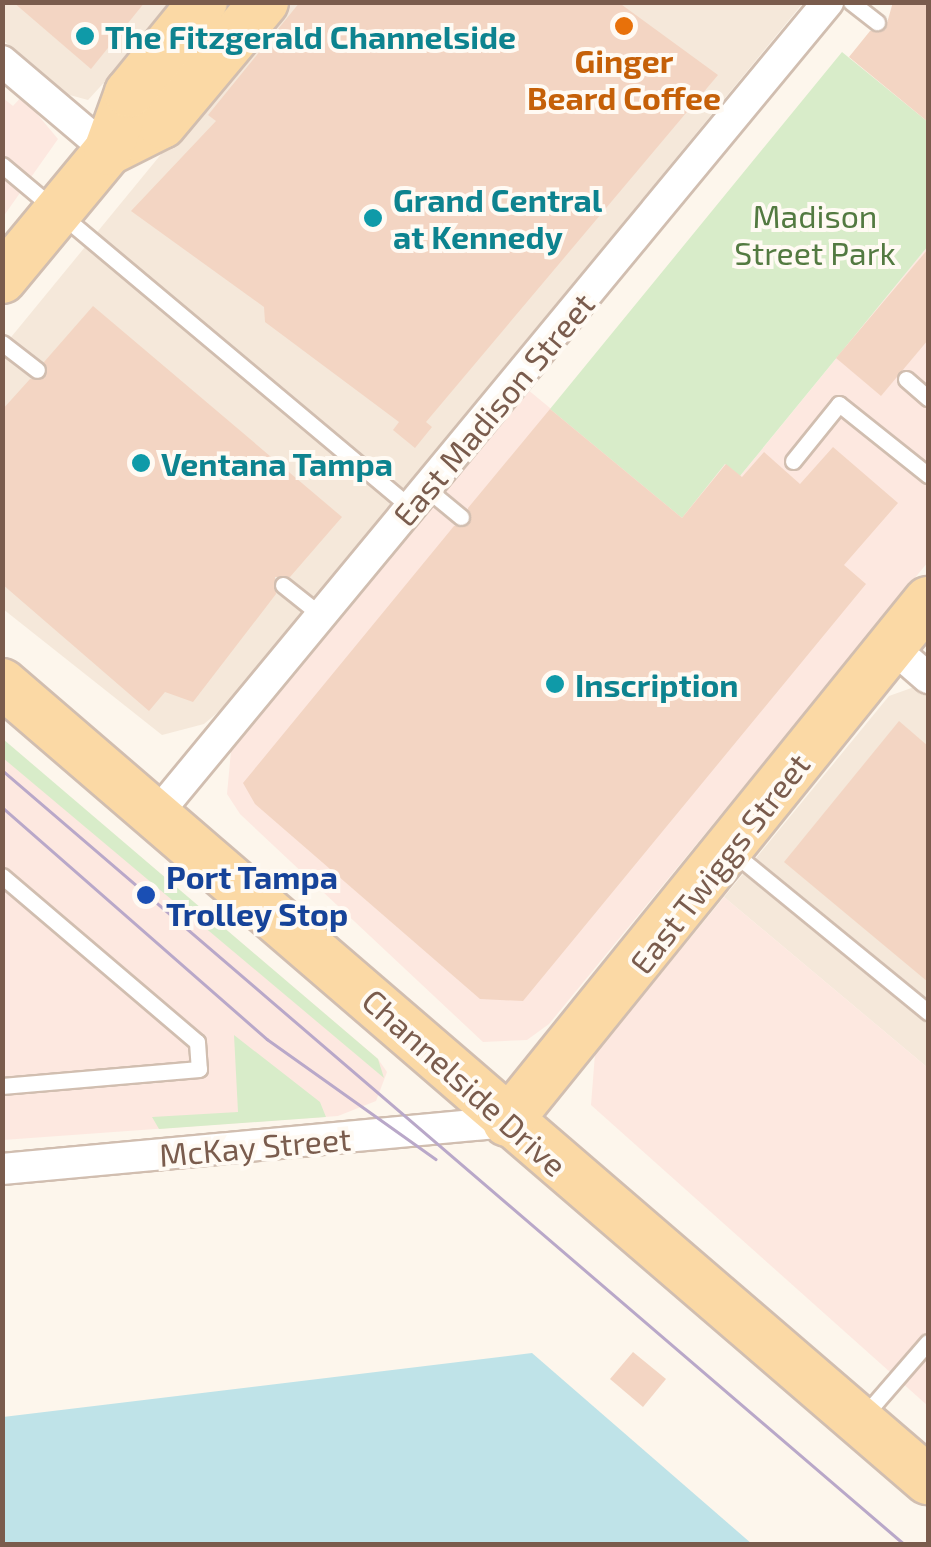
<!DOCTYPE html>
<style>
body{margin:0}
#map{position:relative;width:931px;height:1547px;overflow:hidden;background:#fdf6ec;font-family:"Exo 2",sans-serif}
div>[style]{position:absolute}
.residential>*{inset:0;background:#f5e8da}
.commercial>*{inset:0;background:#fde8e0}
.green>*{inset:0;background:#d8ecc9}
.water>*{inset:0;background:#bfe3e8}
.building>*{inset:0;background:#f3d5c3}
.roads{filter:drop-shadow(2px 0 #d1beb0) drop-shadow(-2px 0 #d1beb0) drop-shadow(0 2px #d1beb0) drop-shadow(0 -2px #d1beb0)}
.service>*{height:15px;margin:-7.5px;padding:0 7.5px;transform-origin:7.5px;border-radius:7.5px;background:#fff}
.minor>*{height:30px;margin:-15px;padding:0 15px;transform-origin:15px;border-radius:15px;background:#fff}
.primary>*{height:48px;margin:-24px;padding:0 24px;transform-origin:24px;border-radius:24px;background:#fbd9a5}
.tram>*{height:2.5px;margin:-1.25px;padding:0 1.25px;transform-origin:1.25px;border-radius:1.25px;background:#b9a8c9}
.dots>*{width:28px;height:28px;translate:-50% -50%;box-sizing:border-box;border:5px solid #fffaf3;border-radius:50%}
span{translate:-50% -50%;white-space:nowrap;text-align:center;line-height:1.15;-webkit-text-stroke:8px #fffaf3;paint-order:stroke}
.culture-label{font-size:32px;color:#0d838f;font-weight:700}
.left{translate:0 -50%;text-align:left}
.food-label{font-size:32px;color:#c56008;font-weight:700}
.park-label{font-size:32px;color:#537a41}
.street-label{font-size:32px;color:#7a5c4d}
.transit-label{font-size:32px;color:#164399;font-weight:700}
.frame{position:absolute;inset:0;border:5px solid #7a5c4d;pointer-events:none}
</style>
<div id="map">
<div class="residential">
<i style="clip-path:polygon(3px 3px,177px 3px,88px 100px,66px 94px,3px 40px)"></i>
<i style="clip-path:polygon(285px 3px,803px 3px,230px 702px,204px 724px,162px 735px,3px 609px,3px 347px)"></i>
<i style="clip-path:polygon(917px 686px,928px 692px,928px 1068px,724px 897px,889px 696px)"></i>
</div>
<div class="commercial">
<i style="clip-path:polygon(22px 96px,58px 139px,3px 217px,3px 98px,13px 106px)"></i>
<i style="clip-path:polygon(928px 246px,928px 562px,549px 1024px,527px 1040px,483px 1042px,240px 814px,227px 794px,231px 751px,527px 389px,682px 517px,725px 464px,741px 475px)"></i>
<i style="clip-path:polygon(2px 739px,378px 1059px,387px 1072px,376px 1101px,338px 1116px,3px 1140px)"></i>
<i style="clip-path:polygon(724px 897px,928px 1068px,928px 1406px,591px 1105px,595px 1054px)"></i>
</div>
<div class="green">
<i style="clip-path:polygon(842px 52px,928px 122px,928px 246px,740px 476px,725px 464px,682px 518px,550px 409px)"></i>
<i style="clip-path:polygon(3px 739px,378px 1059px,384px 1078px,3px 758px)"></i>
<i style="clip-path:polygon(234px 1035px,320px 1102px,326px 1117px,159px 1129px,152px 1117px,238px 1112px)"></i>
</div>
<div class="water">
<i style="clip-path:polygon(532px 1353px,752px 1544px,3px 1544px,3px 1417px)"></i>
</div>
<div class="building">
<i style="clip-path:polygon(13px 2px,145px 2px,91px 69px)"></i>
<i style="clip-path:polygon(300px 2px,618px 2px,718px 75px,426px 422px,432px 427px,415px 448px,393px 430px,399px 422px,265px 322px,264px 307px,131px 211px,216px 121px,208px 115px)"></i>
<i style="clip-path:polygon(893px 2px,928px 2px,928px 122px,849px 57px,870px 31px,885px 30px)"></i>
<i style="clip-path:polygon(928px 249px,928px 340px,881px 396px,836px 358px)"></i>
<i style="clip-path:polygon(93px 306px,342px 517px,290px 577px,275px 577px,276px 594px,193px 702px,165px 692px,149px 711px,2px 584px,2px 410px,30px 379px,45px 378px,44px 362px)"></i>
<i style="clip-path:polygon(550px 409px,682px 518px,726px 464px,742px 477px,764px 452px,800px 484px,833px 447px,898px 503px,844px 565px,866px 584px,523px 1001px,480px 999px,255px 804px,243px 783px,454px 526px,469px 525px,468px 508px)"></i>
<i style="clip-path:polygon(899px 721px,928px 746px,928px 982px,784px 862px)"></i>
<i style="clip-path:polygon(633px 1352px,666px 1379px,643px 1407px,610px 1379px)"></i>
</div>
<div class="roads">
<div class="service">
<i style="left:851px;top:2px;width:33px;rotate:38deg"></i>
<i style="left:2px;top:165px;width:534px;rotate:39.98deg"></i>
<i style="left:2px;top:343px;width:44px;rotate:37.6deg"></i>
<i style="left:906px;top:379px;width:29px;rotate:41deg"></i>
<i style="left:793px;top:461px;width:73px;rotate:-51.1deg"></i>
<i style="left:839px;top:404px;width:114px;rotate:38.6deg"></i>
<i style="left:427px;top:489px;width:44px;rotate:39.5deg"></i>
<i style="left:283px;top:585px;width:50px;rotate:38.5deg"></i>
<i style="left:730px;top:850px;width:256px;rotate:39.3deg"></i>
<i style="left:2px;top:876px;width:256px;rotate:40.4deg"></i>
<i style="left:197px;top:1042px;width:27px;rotate:86deg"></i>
<i style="left:199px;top:1069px;width:198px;rotate:175.1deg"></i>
<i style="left:863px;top:1417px;width:99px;rotate:-49.1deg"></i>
</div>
<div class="minor">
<i style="left:2px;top:61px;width:139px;rotate:40.3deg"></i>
<i style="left:891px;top:646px;width:49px;rotate:40.9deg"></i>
<i style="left:156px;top:815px;width:1055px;rotate:-50.42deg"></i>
<i style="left:2px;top:1169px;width:507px;rotate:-5.32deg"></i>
</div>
<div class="primary">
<i style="left:108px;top:151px;width:60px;rotate:-26.6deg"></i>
<i style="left:162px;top:124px;width:159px;rotate:-50.1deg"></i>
<i style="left:2px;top:279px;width:166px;rotate:-50.4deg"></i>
<i style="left:108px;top:151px;width:62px;rotate:-70.1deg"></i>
<i style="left:129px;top:93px;width:117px;rotate:-50.9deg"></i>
<i style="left:2px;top:683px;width:1222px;rotate:40.72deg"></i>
<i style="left:507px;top:1122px;width:670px;rotate:-51.06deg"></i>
</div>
</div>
<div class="tram">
<i style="left:2px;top:770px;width:1189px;rotate:40.63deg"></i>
<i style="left:2px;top:807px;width:352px;rotate:41.2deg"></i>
<i style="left:267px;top:1039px;width:207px;rotate:35.4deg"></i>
</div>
<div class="dots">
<i style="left:624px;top:26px;background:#e8710a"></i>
<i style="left:85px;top:36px;background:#0f9aa8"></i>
<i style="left:373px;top:218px;background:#0f9aa8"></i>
<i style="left:141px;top:463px;background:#0f9aa8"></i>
<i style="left:555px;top:684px;background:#0f9aa8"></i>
<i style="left:146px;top:895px;background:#1a4fb4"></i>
</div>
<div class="culture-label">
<span class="left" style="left:105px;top:36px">The Fitzgerald Channelside</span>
<span class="left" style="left:393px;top:218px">Grand Central<br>at Kennedy</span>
<span class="left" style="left:161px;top:463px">Ventana Tampa</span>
<span class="left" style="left:575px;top:684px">Inscription</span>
</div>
<div class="food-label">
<span style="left:624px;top:79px">Ginger<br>Beard Coffee</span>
</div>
<div class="park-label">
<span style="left:815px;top:234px">Madison<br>Street Park</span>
</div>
<div class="street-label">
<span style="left:493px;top:409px;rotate:-50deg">East Madison Street</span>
<span style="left:719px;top:863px;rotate:-52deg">East Twiggs Street</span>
<span style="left:465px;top:1082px;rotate:42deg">Channelside Drive</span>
<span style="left:255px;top:1146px;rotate:-5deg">McKay Street</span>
</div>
<div class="transit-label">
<span class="left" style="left:166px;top:895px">Port Tampa<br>Trolley Stop</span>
</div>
<div class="frame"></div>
</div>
